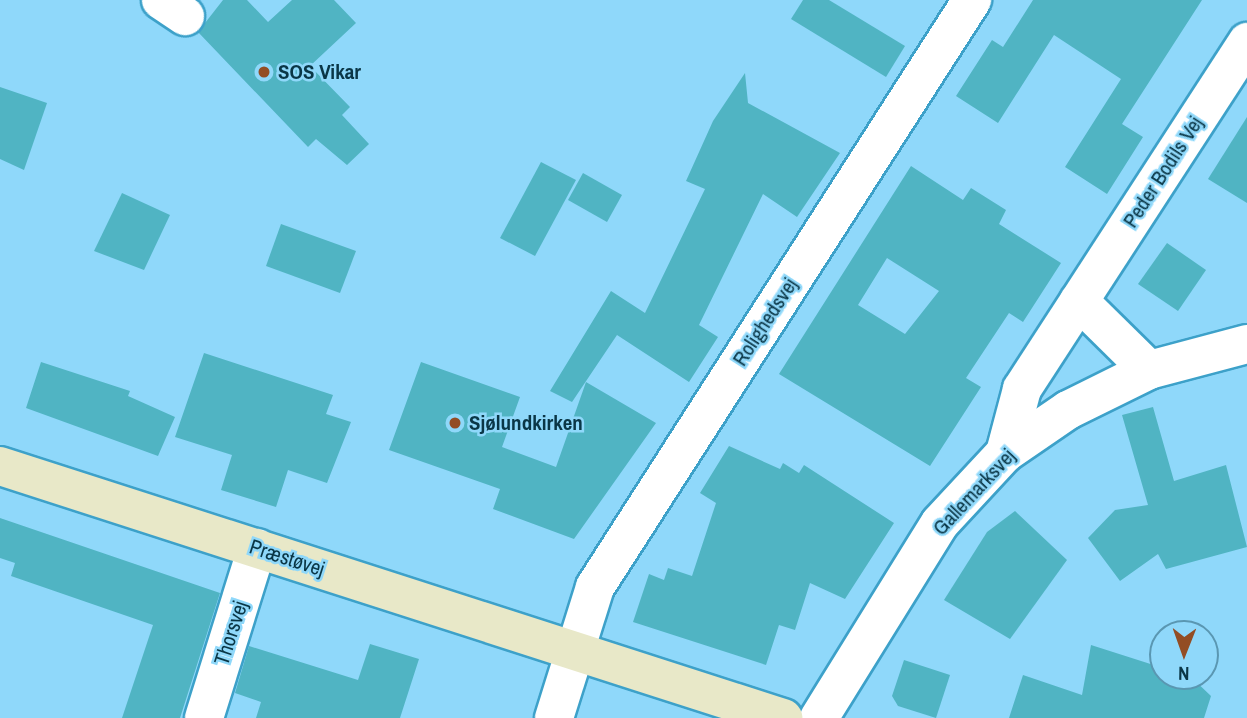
<!DOCTYPE html>
<meta charset="utf-8">
<style>
body{margin:0}
#map{position:relative;width:1247px;height:718px;overflow:hidden;background:#8fd8fa;font-family:"Archivo Narrow",sans-serif}
div>[style]{position:absolute}
.building>*{inset:0;background:#50b4c3}
.roads{filter:drop-shadow(2px 0 #3da1c9) drop-shadow(-2px 0 #3da1c9) drop-shadow(0 2px #3da1c9) drop-shadow(0 -2px #3da1c9)}
.street>*{height:38px;margin:-19px;padding:0 19px;transform-origin:19px;border-radius:19px;background:#fff}
.secondary>*{height:38px;margin:-19px;padding:0 19px;transform-origin:19px;border-radius:19px;background:#e8e8c8}
.dots>*{width:19px;height:19px;translate:-50% -50%;box-sizing:border-box;border:4px solid #8fd8fa;border-radius:50%}
span{translate:-50% -50%;white-space:nowrap;text-align:center;line-height:1.15;-webkit-text-stroke:5px #8fd8fa;paint-order:stroke}
.poi-label{font-size:21px;color:#0a3646;font-weight:700}
.left{translate:0 -50%;text-align:left}
.street-label{font-size:21px;color:#0a3646}
.north{position:absolute;left:1149px;top:620px;width:70px;height:70px;box-sizing:border-box;background:#8fd8fa;border:2px solid #5a97b2;border-radius:50%;rotate:181deg;font-size:19px;font-weight:700;line-height:28px;text-align:center;color:#0a3646}
.north::after{content:'';display:block;margin:auto;width:24px;height:32px;background:#934d24;clip-path:polygon(50% 0,100% 100%,50% 72%,0 100%)}
</style>
<div id="map">
<div class="building">
<i style="clip-path:polygon(223px 0,247px 0,268px 22px,292px 0,334px 0,356px 23px,310px 66px,350px 107px,342px 115px,369px 144px,347px 165px,316px 139px,308px 147px,198px 32px)"></i>
<i style="clip-path:polygon(803px 0,829px 0,905px 46px,886px 77px,791px 19px)"></i>
<i style="clip-path:polygon(1033px 0,1202px 0,1122px 124px,1143px 137px,1107px 194px,1065px 167px,1121px 79px,1054px 35px,998px 123px,956px 96px,992px 40px,1003px 47px)"></i>
<i style="clip-path:polygon(745px 73px,748px 103px,840px 153px,797px 217px,763px 194px,699px 325px,718px 337px,689px 382px,617px 335px,572px 402px,550px 391px,611px 291px,645px 313px,705px 189px,686px 181px,713px 121px)"></i>
<i style="clip-path:polygon(0 87px,47px 103px,24px 170px,0 159px)"></i>
<i style="clip-path:polygon(1247px 117px,1247px 203px,1208px 179px)"></i>
<i style="clip-path:polygon(541px 162px,576px 180px,535px 256px,500px 238px)"></i>
<i style="clip-path:polygon(evenodd,911px 166px,963px 200px,971px 188px,1006px 210px,999px 224px,1061px 263px,1023px 322px,1009px 313px,966px 378px,981px 387px,930px 466px,779px 374px,911px 166px,887px 258px,939px 291px,905px 334px,858px 305px,887px 258px)"></i>
<i style="clip-path:polygon(583px 173px,622px 195px,607px 222px,568px 200px)"></i>
<i style="clip-path:polygon(122px 193px,170px 215px,144px 270px,94px 251px)"></i>
<i style="clip-path:polygon(281px 224px,356px 251px,340px 293px,266px 266px)"></i>
<i style="clip-path:polygon(1167px 243px,1206px 270px,1178px 311px,1138px 284px)"></i>
<i style="clip-path:polygon(204px 353px,333px 395px,326px 414px,351px 422px,327px 483px,288px 470px,276px 507px,221px 490px,232px 455px,175px 437px)"></i>
<i style="clip-path:polygon(41px 362px,130px 391px,128px 396px,175px 417px,158px 456px,26px 408px)"></i>
<i style="clip-path:polygon(421px 362px,520px 397px,502px 447px,556px 467px,586px 382px,656px 423px,574px 539px,493px 509px,500px 489px,389px 450px)"></i>
<i style="clip-path:polygon(1153px 407px,1174px 481px,1226px 465px,1247px 547px,1166px 569px,1158px 554px,1120px 581px,1088px 538px,1115px 510px,1148px 505px,1122px 415px)"></i>
<i style="clip-path:polygon(729px 446px,780px 469px,783px 463px,799px 473px,804px 465px,894px 523px,845px 599px,810px 583px,795px 630px,779px 625px,766px 665px,633px 622px,649px 574px,664px 580px,668px 568px,692px 576px,716px 503px,700px 493px)"></i>
<i style="clip-path:polygon(1015px 511px,1067px 560px,1010px 639px,944px 600px,987px 532px)"></i>
<i style="clip-path:polygon(0 518px,220px 593px,180px 718px,122px 718px,153px 625px,11px 576px,15px 563px,0 558px)"></i>
<i style="clip-path:polygon(370px 644px,419px 659px,400px 718px,256px 718px,261px 702px,235px 693px,249px 646px,358px 680px)"></i>
<i style="clip-path:polygon(1091px 645px,1163px 668px,1163px 676px,1191px 677px,1211px 696px,1204px 718px,1009px 718px,1023px 675px,1082px 695px)"></i>
<i style="clip-path:polygon(904px 660px,950px 675px,936px 718px,898px 706px,892px 696px)"></i>
</div>
<div class="roads">
<div class="street">
<i style="left:161px;top:0;width:29px;rotate:34deg"></i>
<i style="left:1079px;top:301px;width:98px;rotate:44.6deg"></i>
<i style="left:1005px;top:453px;width:66px;rotate:-75.1deg"></i>
<i style="left:1022px;top:389px;width:414px;rotate:-57deg"></i>
<i style="left:204px;top:718px;width:178px;rotate:-72.7deg"></i>
<i style="left:554px;top:718px;width:137px;rotate:-72.6deg"></i>
<i style="left:595px;top:587px;width:698px;rotate:-57.29deg"></i>
<i style="left:819px;top:718px;width:229px;rotate:-58.2deg"></i>
<i style="left:940px;top:523px;width:96px;rotate:-47.1deg"></i>
<i style="left:1005px;top:453px;width:76px;rotate:-34.3deg"></i>
<i style="left:1068px;top:410px;width:90px;rotate:-26.3deg"></i>
<i style="left:1149px;top:370px;width:101px;rotate:-14.9deg"></i>
</div>
<div class="secondary">
<i style="left:0;top:466px;width:823px;rotate:17.84deg"></i>
</div>
</div>
<div class="dots">
<i style="left:264px;top:72px;background:#934d24"></i>
<i style="left:455px;top:423px;background:#934d24"></i>
</div>
<div class="poi-label">
<span class="left" style="left:278px;top:72px">SOS Vikar</span>
<span class="left" style="left:469px;top:423px">Sjølundkirken</span>
</div>
<div class="street-label">
<span style="left:1163px;top:172px;rotate:-57deg">Peder Bodils Vej</span>
<span style="left:765px;top:322px;rotate:-57deg">Rolighedsvej</span>
<span style="left:974px;top:492px;rotate:-47deg">Gallemarksvej</span>
<span style="left:287px;top:558px;rotate:18deg">Præstøvej</span>
<span style="left:231px;top:633px;rotate:-72deg">Thorsvej</span>
</div>
<div class="north">N</div>
</div>
